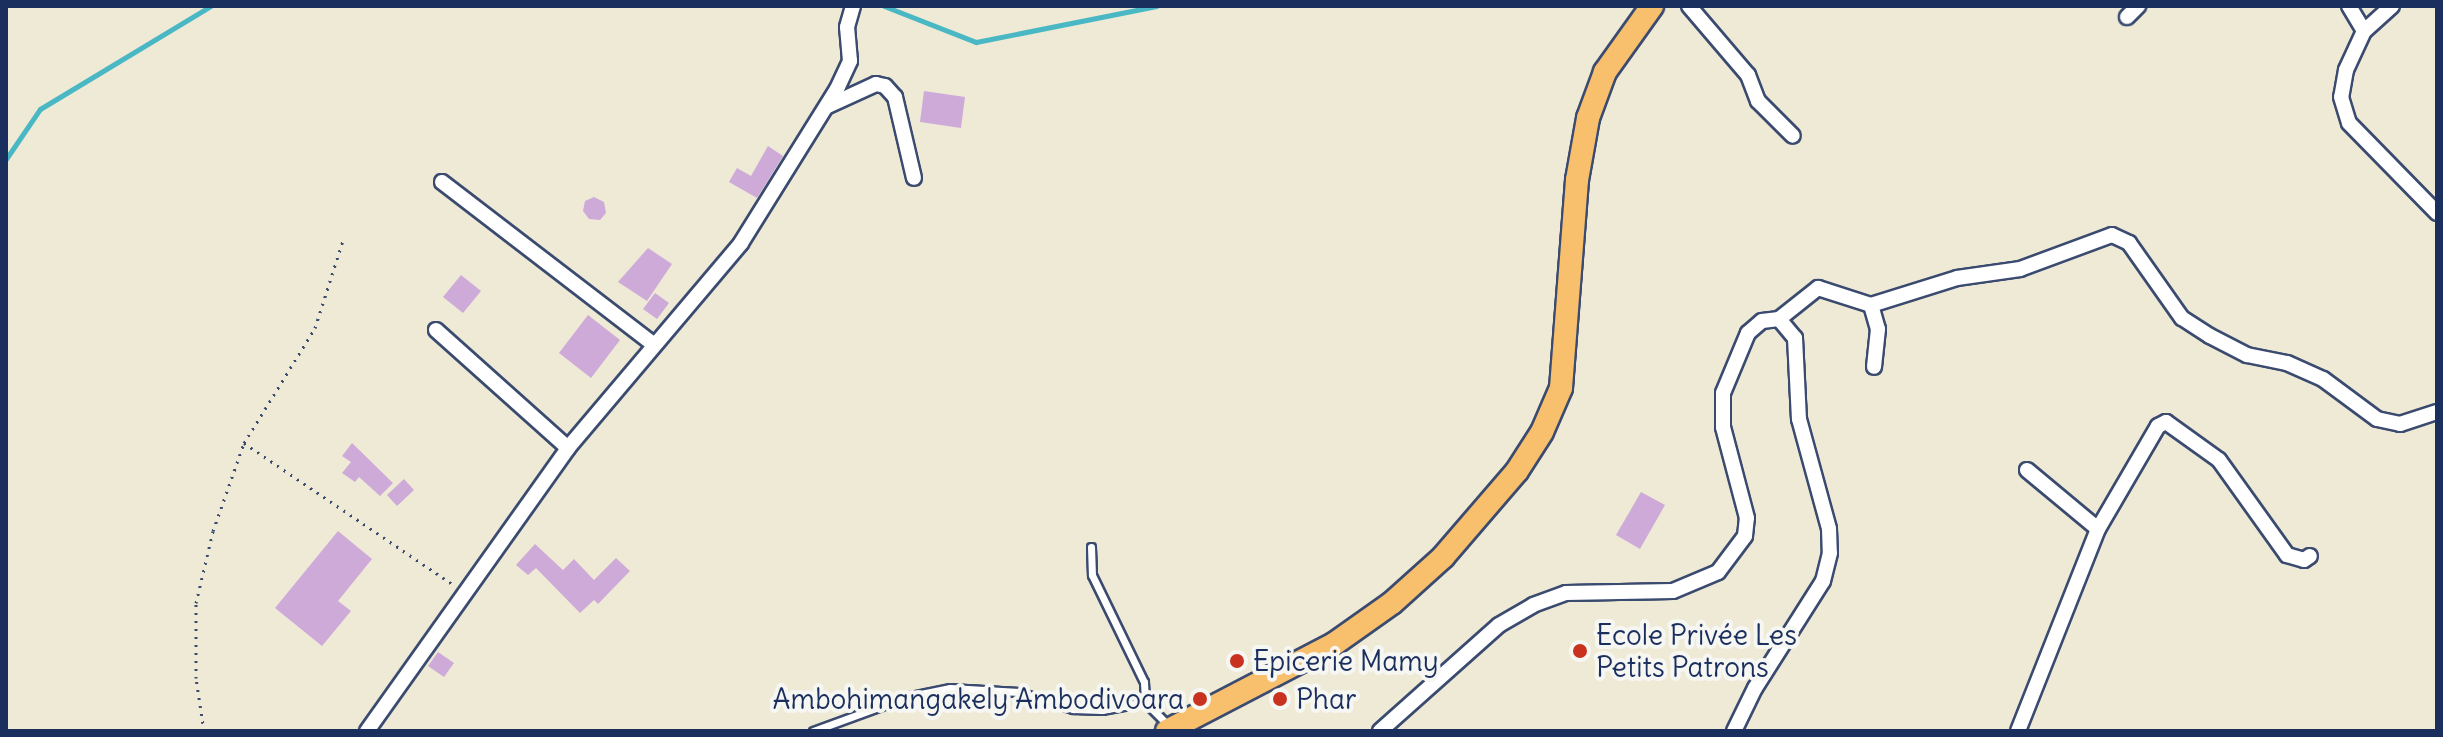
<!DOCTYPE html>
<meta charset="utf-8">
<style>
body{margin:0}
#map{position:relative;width:2443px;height:737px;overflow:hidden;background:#eeead6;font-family:Delius,sans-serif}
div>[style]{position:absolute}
.stream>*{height:5px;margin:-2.5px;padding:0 2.5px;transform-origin:2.5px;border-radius:2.5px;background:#4ab8c4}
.building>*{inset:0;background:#ceaad9}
.path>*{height:3px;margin-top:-1.5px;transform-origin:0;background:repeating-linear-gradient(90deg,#3b4b70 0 2px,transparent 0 8px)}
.roads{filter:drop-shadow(2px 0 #3b4b70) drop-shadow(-2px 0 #3b4b70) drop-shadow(0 2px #3b4b70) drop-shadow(0 -2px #3b4b70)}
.service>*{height:7px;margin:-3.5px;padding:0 3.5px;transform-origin:3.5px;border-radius:3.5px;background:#fff}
.minor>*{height:14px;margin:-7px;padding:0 7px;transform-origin:7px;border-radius:7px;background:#fff}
.primary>*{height:22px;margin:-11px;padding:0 11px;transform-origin:11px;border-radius:11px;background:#f8bf6c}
.dots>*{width:22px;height:22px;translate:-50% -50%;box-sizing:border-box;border:4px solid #f6f6f2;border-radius:50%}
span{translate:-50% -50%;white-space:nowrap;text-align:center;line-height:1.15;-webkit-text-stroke:8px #f6f6f2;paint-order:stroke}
.poi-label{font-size:28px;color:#1b2f5e}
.left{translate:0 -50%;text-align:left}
.right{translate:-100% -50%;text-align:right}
.frame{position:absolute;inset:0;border:8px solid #1b2f5e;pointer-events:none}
</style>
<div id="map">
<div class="stream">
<i style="left:884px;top:6px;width:99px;rotate:21.4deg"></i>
<i style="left:976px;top:42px;width:184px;rotate:-11.3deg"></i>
<i style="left:6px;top:159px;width:60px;rotate:-55.8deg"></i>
<i style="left:40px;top:109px;width:200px;rotate:-31.1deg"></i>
</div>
<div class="building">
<i style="clip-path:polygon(924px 91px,965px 97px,961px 128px,920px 122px)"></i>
<i style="clip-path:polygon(768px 146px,783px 156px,757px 198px,729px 182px,737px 168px,751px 176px)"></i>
<i style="clip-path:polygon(594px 197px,604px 202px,606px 213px,600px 220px,589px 219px,583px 211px,585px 201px)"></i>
<i style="clip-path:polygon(648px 248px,672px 264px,647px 301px,618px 282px)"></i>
<i style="clip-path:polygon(461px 275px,481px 291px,463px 313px,443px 297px)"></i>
<i style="clip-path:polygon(655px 293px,669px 303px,657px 319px,643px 309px)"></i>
<i style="clip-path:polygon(588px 315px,620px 340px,591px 378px,559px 353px)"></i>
<i style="clip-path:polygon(352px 443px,393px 483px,380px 496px,359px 477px,355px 482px,342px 473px,351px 462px,342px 456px)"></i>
<i style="clip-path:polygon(404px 479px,414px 490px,397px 506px,387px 495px)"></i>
<i style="clip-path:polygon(1641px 492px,1665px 505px,1640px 549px,1616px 535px)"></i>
<i style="clip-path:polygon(338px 531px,372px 559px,338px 601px,351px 611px,322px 646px,275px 608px)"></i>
<i style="clip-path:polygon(535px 544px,563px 570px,574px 559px,594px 580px,616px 558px,630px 571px,598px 604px,594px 600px,580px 613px,536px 568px,528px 575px,516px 565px)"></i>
<i style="clip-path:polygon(438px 652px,454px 663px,444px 677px,428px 666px)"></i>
</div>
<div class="path">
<i style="left:244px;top:443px;width:251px;rotate:34.1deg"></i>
<i style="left:204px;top:731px;width:54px;rotate:-98.6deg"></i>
<i style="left:196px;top:678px;width:75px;rotate:-90deg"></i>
<i style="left:196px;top:603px;width:74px;rotate:-76.7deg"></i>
<i style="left:213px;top:531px;width:93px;rotate:-70.6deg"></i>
<i style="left:244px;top:443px;width:135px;rotate:-58.3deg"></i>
<i style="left:315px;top:328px;width:92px;rotate:-72.3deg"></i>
</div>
<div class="roads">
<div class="service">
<i style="left:1091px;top:547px;width:28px;rotate:88deg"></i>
<i style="left:1092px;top:575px;width:119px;rotate:64.1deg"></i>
<i style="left:1144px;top:682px;width:20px;rotate:87deg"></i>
<i style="left:813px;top:731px;width:99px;rotate:-20.1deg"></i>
<i style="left:906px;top:697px;width:45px;rotate:-11.6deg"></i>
<i style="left:950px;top:688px;width:69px;rotate:3.3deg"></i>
<i style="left:1019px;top:692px;width:57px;rotate:17.5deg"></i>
<i style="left:1073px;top:709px;width:29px;rotate:2deg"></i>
<i style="left:1102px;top:710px;width:44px;rotate:-10.5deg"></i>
<i style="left:1145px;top:702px;width:34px;rotate:45deg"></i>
</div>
<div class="minor">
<i style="left:1689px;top:6px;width:91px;rotate:49.5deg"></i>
<i style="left:1748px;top:75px;width:28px;rotate:69deg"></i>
<i style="left:1758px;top:101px;width:49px;rotate:45deg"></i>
<i style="left:2349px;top:6px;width:29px;rotate:59deg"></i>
<i style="left:2392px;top:6px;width:38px;rotate:138deg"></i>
<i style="left:2364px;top:31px;width:43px;rotate:114.8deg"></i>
<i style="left:2346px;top:70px;width:27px;rotate:100deg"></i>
<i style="left:2341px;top:97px;width:27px;rotate:73deg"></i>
<i style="left:2349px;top:123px;width:126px;rotate:45.6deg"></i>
<i style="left:2127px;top:17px;width:16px;rotate:-45deg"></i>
<i style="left:828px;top:106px;width:53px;rotate:-24.6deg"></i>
<i style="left:876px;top:84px;width:9px;rotate:13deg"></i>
<i style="left:885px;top:86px;width:15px;rotate:48deg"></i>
<i style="left:895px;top:97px;width:83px;rotate:76.8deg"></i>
<i style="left:442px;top:182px;width:265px;rotate:37.5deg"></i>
<i style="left:1871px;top:305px;width:25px;rotate:74deg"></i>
<i style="left:1878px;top:329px;width:38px;rotate:96deg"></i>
<i style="left:1779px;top:319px;width:50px;rotate:-38.5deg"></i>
<i style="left:1818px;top:288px;width:56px;rotate:17.8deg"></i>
<i style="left:1871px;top:305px;width:90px;rotate:-17.4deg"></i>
<i style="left:1957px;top:278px;width:64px;rotate:-8.1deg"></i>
<i style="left:2020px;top:269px;width:98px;rotate:-20.3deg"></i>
<i style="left:2112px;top:235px;width:19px;rotate:25deg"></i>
<i style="left:2129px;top:243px;width:92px;rotate:54.8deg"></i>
<i style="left:2182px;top:318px;width:33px;rotate:33deg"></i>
<i style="left:2210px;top:336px;width:42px;rotate:27.2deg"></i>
<i style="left:2247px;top:355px;width:41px;rotate:11.3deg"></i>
<i style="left:2287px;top:363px;width:39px;rotate:24deg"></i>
<i style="left:2323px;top:379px;width:67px;rotate:36.5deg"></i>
<i style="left:2377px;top:419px;width:24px;rotate:12deg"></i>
<i style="left:2400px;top:424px;width:39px;rotate:-18deg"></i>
<i style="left:436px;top:330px;width:177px;rotate:41.8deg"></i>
<i style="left:2027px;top:470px;width:92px;rotate:39.7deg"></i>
<i style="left:367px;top:731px;width:347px;rotate:-54.6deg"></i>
<i style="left:568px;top:448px;width:268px;rotate:-49.8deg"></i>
<i style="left:741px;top:243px;width:181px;rotate:-58.1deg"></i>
<i style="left:837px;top:89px;width:31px;rotate:-65deg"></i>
<i style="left:850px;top:61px;width:34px;rotate:-95deg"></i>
<i style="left:847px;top:27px;width:22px;rotate:-74deg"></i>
<i style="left:1380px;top:731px;width:159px;rotate:-41.7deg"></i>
<i style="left:1499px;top:625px;width:39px;rotate:-30deg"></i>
<i style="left:1533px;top:605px;width:35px;rotate:-20deg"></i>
<i style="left:1566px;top:593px;width:107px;rotate:-1.1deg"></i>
<i style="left:1673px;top:591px;width:49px;rotate:-22.9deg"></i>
<i style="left:1718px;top:572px;width:45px;rotate:-53.1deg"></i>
<i style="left:1745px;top:536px;width:18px;rotate:-84deg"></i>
<i style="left:1747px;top:518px;width:94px;rotate:-104.8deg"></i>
<i style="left:1723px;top:427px;width:34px;rotate:-90deg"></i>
<i style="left:1723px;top:393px;width:65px;rotate:-67.4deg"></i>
<i style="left:1748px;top:333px;width:18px;rotate:-41deg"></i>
<i style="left:1762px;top:321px;width:17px;rotate:-7deg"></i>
<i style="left:1779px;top:319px;width:25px;rotate:50deg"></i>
<i style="left:1795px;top:338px;width:81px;rotate:87.2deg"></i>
<i style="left:1799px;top:419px;width:114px;rotate:74.7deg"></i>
<i style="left:1829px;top:529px;width:24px;rotate:88deg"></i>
<i style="left:1830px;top:553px;width:29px;rotate:104deg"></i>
<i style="left:1823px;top:581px;width:127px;rotate:122.4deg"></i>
<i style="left:1755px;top:688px;width:48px;rotate:116deg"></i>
<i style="left:2018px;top:731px;width:217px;rotate:-68.4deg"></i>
<i style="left:2098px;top:529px;width:119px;rotate:-59.8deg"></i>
<i style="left:2158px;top:426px;width:9px;rotate:-27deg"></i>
<i style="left:2166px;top:422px;width:65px;rotate:35.6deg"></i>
<i style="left:2219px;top:460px;width:117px;rotate:54.4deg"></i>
<i style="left:2287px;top:555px;width:18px;rotate:16deg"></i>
<i style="left:2304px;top:560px;width:7px;rotate:-34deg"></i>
</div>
<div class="primary">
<i style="left:1167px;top:731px;width:188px;rotate:-27.5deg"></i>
<i style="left:1334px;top:644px;width:71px;rotate:-35.3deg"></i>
<i style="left:1392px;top:603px;width:69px;rotate:-42deg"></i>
<i style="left:1443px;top:557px;width:113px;rotate:-49.3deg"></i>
<i style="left:1517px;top:471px;width:46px;rotate:-57.3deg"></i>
<i style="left:1542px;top:432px;width:48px;rotate:-66.6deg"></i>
<i style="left:1561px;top:388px;width:209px;rotate:-85.6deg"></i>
<i style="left:1577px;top:180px;width:63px;rotate:-79.9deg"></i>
<i style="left:1588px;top:118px;width:49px;rotate:-69.7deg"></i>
<i style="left:1605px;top:72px;width:81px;rotate:-54.5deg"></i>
</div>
</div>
<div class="dots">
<i style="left:1580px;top:651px;background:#c8321e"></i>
<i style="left:1237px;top:661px;background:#c8321e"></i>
<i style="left:1200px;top:699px;background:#c8321e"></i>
<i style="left:1280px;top:699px;background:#c8321e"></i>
</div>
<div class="poi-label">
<span class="left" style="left:1596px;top:651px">Ecole Privée Les<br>Petits Patrons</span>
<span class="left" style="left:1253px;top:661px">Epicerie Mamy</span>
<span class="right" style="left:1184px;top:699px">Ambohimangakely Ambodivoara</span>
<span class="left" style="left:1296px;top:699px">Phar</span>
</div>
<div class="frame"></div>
</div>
